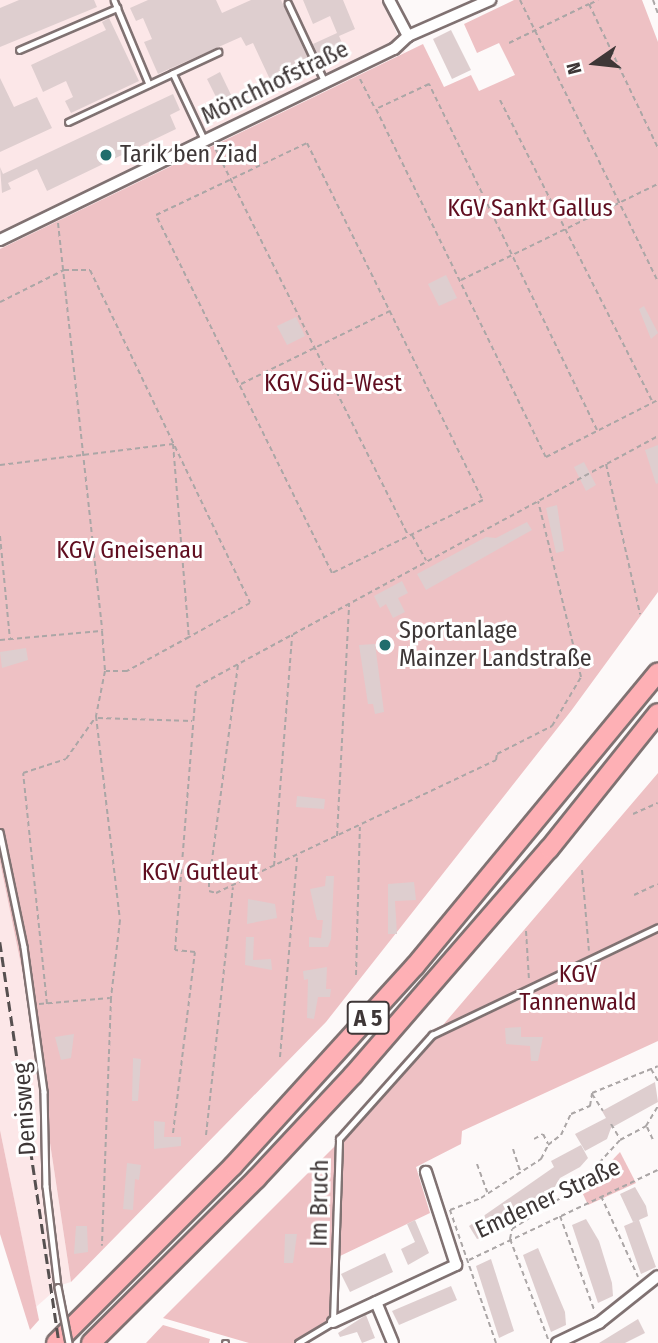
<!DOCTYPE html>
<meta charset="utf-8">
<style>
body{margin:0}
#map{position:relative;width:658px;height:1343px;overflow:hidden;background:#fdf9f9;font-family:"Fira Sans Condensed",sans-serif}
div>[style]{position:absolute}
.built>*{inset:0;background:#fce7e8}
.green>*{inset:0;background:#eec1c4}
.building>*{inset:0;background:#dececf}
.path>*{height:2px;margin-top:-1px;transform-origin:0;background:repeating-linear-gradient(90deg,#aba6a6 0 5px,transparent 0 8.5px)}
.roads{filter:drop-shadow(2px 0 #807272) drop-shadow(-2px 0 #807272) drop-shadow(0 2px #807272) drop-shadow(0 -2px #807272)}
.service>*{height:4.5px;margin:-2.25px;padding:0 2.25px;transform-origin:2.25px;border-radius:2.25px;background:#fff}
.minor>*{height:10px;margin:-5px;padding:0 5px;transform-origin:5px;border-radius:5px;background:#fff}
.motorway>*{height:18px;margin:-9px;padding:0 9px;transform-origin:9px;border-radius:9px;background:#feb0b5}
.rail>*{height:2.5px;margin-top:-1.25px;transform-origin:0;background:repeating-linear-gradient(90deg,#565050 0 10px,transparent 0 15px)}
.bridges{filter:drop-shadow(2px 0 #807272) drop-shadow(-2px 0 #807272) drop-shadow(0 2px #807272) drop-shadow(0 -2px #807272)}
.service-bridge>*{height:4.5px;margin:-2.25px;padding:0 2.25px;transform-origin:2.25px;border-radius:2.25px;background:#fff}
.dots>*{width:19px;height:19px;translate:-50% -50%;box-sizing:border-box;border:4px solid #fff;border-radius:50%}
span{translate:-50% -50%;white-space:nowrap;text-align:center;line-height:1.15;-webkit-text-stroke:6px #fff;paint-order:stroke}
.shield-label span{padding:2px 5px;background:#fff;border:2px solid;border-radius:5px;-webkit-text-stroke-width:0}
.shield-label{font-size:23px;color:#3e3737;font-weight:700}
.street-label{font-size:24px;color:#3e3737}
.poi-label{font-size:24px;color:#3e3737}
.left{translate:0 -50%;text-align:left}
.park-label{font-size:24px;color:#600e20}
.north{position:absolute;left:560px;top:28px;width:70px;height:70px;-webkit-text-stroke:5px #fff;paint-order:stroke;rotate:256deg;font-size:19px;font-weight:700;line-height:28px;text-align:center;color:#3e3737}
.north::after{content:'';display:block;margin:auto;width:24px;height:32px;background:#3e3737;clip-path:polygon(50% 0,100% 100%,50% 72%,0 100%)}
</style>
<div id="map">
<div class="built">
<i style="clip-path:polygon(0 0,382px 0,405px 52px,0 249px)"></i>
<i style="clip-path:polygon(0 862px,29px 1004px,71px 1282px,61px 1285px,36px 1307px,0 1130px)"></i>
</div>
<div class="green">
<i style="clip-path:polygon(514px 0,642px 0,658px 42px,658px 592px,571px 711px,326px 1022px,71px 1282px,29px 1004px,0 862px,0 249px,423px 44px,444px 87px,471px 75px,479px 91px,515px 75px,499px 43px,477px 53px,464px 24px)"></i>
<i style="clip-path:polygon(658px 773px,658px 1041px,462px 1131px,461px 1144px,416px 1167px,430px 1213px,340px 1256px,336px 1326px,299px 1343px,249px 1343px,163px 1318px,336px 1145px,336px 1138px,434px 1029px,443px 1025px)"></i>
<i style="clip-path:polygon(0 1130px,39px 1320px,30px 1330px,0 1234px)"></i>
<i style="clip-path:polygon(620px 1152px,636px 1183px,588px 1205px,582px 1192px)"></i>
<i style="clip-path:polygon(163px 1325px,210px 1339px,209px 1343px,146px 1343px)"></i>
</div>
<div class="building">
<i style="clip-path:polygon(19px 0,94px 0,97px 7px,0 47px,0 8px)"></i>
<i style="clip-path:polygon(148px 0,216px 0,222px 13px,251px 0,281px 0,313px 69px,274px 88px,253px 43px,246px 46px,241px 37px,158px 74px,144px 42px,152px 39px,143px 18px,136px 21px,130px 8px)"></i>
<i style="clip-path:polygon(303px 0,343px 0,355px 29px,339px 36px,346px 52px,322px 64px,313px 44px,337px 33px,330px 16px,313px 24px)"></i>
<i style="clip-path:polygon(109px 18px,139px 81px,71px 113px,65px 101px,73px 97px,66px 81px,43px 92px,31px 65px,106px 30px,102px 22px)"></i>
<i style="clip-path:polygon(451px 30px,471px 70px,452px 79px,433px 39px)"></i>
<i style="clip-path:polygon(220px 72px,234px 101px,221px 107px,207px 79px)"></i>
<i style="clip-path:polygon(0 78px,14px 107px,37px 97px,52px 128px,0 152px)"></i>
<i style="clip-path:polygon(173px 94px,180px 110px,170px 115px,176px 129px,47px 191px,37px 169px,8px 183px,11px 189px,2px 193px,0 167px,3px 174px)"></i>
<i style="clip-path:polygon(446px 275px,457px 298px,439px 306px,428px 284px)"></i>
<i style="clip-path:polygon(644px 306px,658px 333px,651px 339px,639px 309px)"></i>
<i style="clip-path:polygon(296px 317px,305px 336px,287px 345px,277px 326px)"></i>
<i style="clip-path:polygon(658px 445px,658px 483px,656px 484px,645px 450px)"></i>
<i style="clip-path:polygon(584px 462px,596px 485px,586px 491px,574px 467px)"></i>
<i style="clip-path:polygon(557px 505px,564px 551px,556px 553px,546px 508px)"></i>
<i style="clip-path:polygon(527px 522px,532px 530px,426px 590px,417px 574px,486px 537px,496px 538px)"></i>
<i style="clip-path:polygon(402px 581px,408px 593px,398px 598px,405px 612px,393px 618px,386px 604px,380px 608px,374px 596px)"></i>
<i style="clip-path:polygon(375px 644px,384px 712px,375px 714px,373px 704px,368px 704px,359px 645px)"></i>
<i style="clip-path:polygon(26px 648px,28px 660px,2px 668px,0 652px)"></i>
<i style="clip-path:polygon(297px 796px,325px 799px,324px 809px,296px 807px)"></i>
<i style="clip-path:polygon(326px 876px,334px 876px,331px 939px,328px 947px,309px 947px,309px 937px,321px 938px,323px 920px,317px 920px,310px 889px,325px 886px)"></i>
<i style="clip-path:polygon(414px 882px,416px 900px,395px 901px,397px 934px,388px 934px,388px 884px)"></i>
<i style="clip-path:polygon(248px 899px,275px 904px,277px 918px,247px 924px)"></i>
<i style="clip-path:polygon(246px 937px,254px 937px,253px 960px,271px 959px,272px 970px,245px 965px)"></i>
<i style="clip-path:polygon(327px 967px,326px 989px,331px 989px,330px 997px,318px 997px,314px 1019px,307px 1018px,308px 979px,304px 980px,303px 971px)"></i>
<i style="clip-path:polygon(521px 1027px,521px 1037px,543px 1037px,538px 1061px,531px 1061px,530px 1046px,506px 1044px,505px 1028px)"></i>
<i style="clip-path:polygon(74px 1034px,71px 1058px,61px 1060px,55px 1037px)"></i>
<i style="clip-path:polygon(133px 1058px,141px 1059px,138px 1101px,132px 1101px)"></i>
<i style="clip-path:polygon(655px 1082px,658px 1102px,611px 1128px,607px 1139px,585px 1151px,575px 1134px,606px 1118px,602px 1111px)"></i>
<i style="clip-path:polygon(154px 1121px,165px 1122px,164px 1137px,181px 1137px,181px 1146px,154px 1149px)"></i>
<i style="clip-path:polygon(581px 1145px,588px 1158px,580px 1167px,560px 1178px,553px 1190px,499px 1232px,477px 1239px,469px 1226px,554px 1167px,551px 1161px)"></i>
<i style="clip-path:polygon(127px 1163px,141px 1165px,139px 1180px,135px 1179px,133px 1210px,123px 1209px)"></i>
<i style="clip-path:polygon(635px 1187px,646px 1206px,648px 1216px,639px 1220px,656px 1267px,641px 1274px,624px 1226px,638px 1220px,633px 1222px,620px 1194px)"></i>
<i style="clip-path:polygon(586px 1219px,599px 1241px,612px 1283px,613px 1296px,598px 1303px,572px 1225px)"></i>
<i style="clip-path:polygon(415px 1220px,429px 1253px,408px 1265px,401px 1249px,415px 1242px,407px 1224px)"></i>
<i style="clip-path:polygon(76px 1226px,87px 1226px,88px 1252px,74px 1254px)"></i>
<i style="clip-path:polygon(285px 1234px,297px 1234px,293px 1263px,284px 1263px)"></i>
<i style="clip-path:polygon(538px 1248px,565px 1312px,566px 1325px,551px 1332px,523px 1255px)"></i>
<i style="clip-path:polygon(385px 1253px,393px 1272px,350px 1292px,341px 1274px)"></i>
<i style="clip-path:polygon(491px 1259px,514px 1331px,499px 1338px,476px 1266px)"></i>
<i style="clip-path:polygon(451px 1286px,457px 1300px,399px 1325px,392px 1311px)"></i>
<i style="clip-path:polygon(366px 1315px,375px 1338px,362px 1343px,357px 1332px,340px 1337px,338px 1333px)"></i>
<i style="clip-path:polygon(638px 1319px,645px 1333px,625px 1343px,599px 1343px)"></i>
</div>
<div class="path">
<i style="left:520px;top:0;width:314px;rotate:63.9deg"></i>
<i style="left:653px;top:0;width:15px;rotate:70deg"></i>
<i style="left:590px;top:4px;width:9px;rotate:-27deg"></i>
<i style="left:509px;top:43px;width:89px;rotate:-26deg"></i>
<i style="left:589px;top:4px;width:160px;rotate:64.4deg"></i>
<i style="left:360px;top:79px;width:33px;rotate:63deg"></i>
<i style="left:500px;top:100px;width:337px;rotate:63.2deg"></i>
<i style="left:307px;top:143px;width:398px;rotate:63.8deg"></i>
<i style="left:483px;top:500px;width:168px;rotate:154.2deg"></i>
<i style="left:332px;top:573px;width:399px;rotate:-116.2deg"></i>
<i style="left:156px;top:215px;width:167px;rotate:-25.5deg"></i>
<i style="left:215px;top:148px;width:432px;rotate:63.5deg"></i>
<i style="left:58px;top:223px;width:410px;rotate:83.8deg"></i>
<i style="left:102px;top:631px;width:40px;rotate:85.7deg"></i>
<i style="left:105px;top:671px;width:46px;rotate:101.3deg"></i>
<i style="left:96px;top:716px;width:205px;rotate:83.3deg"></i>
<i style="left:120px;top:920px;width:79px;rotate:96.6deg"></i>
<i style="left:111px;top:998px;width:248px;rotate:92.1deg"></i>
<i style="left:461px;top:280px;width:219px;rotate:-26deg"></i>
<i style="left:0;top:302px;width:72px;rotate:-26.6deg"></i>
<i style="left:64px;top:270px;width:26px"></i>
<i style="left:90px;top:270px;width:369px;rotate:64.3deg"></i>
<i style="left:250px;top:603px;width:70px;rotate:150.9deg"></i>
<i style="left:241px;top:384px;width:166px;rotate:-26.1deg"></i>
<i style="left:597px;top:430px;width:385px;rotate:-115.9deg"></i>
<i style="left:429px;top:84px;width:59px;rotate:154.7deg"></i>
<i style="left:376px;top:109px;width:387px;rotate:64deg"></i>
<i style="left:546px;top:457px;width:126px;rotate:-27deg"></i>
<i style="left:606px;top:464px;width:154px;rotate:77.2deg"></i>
<i style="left:0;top:465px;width:174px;rotate:-6.9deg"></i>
<i style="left:173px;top:444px;width:194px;rotate:85.3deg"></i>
<i style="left:189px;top:637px;width:71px;rotate:151.3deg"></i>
<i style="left:127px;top:671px;width:21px;rotate:180deg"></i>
<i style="left:412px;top:535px;width:29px;rotate:61deg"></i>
<i style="left:0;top:536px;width:103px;rotate:84.5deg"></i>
<i style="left:0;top:640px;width:101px;rotate:-5.1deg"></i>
<i style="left:238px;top:665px;width:219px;rotate:97.6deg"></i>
<i style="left:209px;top:882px;width:9px;rotate:90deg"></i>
<i style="left:209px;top:891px;width:7px;rotate:16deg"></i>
<i style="left:216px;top:893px;width:310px;rotate:-25.4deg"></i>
<i style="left:496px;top:760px;width:6px;rotate:-81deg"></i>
<i style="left:497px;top:754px;width:62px;rotate:-27deg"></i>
<i style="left:552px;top:726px;width:57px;rotate:-59.4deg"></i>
<i style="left:581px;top:677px;width:181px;rotate:-103.7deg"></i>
<i style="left:98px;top:718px;width:94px;rotate:1.8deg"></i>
<i style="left:633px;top:814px;width:27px;rotate:-24deg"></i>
<i style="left:337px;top:836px;width:232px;rotate:-87deg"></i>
<i style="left:274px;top:866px;width:232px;rotate:-85.5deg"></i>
<i style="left:582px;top:870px;width:81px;rotate:85.1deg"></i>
<i style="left:634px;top:895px;width:26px;rotate:-25deg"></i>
<i style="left:526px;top:931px;width:49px;rotate:86.5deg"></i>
<i style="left:356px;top:975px;width:148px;rotate:-88.5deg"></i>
<i style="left:39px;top:1004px;width:71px;rotate:-4.8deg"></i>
<i style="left:47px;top:1004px;width:232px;rotate:-95.9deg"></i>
<i style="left:23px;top:773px;width:45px;rotate:-18deg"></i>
<i style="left:66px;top:759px;width:50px;rotate:-54.7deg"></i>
<i style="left:280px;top:1057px;width:200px;rotate:-85.1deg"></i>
<i style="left:651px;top:1069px;width:14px;rotate:60deg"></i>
<i style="left:592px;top:1094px;width:20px;rotate:57deg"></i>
<i style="left:611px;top:1124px;width:17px;rotate:59deg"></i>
<i style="left:647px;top:1127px;width:14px;rotate:65deg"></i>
<i style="left:173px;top:1133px;width:182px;rotate:-83.1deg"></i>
<i style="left:195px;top:952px;width:20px;rotate:-174deg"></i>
<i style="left:175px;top:950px;width:264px;rotate:-85.4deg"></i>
<i style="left:196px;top:687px;width:526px;rotate:-28.51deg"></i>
<i style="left:206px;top:1135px;width:249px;rotate:-83.8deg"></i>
<i style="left:534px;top:1139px;width:10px;rotate:-29deg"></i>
<i style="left:543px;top:1134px;width:11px;rotate:63deg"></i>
<i style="left:513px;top:1149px;width:23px;rotate:72deg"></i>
<i style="left:477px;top:1164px;width:30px;rotate:70deg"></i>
<i style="left:601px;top:1196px;width:89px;rotate:65.4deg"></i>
<i style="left:560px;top:1216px;width:102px;rotate:70deg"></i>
<i style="left:469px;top:1260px;width:209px;rotate:-25.5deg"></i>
<i style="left:548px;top:1339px;width:107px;rotate:-110.8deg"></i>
<i style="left:510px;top:1239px;width:10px;rotate:-79deg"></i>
<i style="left:512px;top:1229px;width:76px;rotate:-32.6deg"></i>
<i style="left:576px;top:1188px;width:65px;rotate:-47.5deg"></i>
<i style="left:620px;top:1140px;width:30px;rotate:-28deg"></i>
<i style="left:646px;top:1126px;width:23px;rotate:-59deg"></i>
<i style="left:496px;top:1343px;width:141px;rotate:-109.1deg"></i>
<i style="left:450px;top:1210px;width:33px;rotate:-21deg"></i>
<i style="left:481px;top:1198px;width:72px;rotate:-33deg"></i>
<i style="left:541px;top:1159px;width:16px;rotate:-63deg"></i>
<i style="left:548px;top:1145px;width:16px;rotate:-38deg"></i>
<i style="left:561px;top:1135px;width:23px;rotate:-65deg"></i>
<i style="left:571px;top:1114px;width:21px;rotate:-23deg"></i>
<i style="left:590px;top:1106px;width:13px;rotate:-81deg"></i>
<i style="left:592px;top:1093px;width:71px;rotate:-22.2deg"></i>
</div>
<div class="roads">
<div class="service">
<i style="left:114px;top:0;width:91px;rotate:67.4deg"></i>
<i style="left:288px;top:3px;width:87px;rotate:64.9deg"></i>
<i style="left:19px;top:50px;width:107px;rotate:-23.2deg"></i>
<i style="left:173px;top:73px;width:50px;rotate:-25deg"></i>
<i style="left:68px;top:122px;width:116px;rotate:-25deg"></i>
<i style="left:173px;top:73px;width:73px;rotate:64.8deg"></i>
<i style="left:0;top:832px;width:117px;rotate:78.2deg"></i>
<i style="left:24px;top:947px;width:146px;rotate:82.1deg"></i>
<i style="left:44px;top:1092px;width:94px;rotate:88.8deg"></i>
<i style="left:46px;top:1186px;width:102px;rotate:83.2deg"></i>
<i style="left:225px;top:1343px;width:1px"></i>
<i style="left:298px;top:1343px;width:41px;rotate:-31deg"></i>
<i style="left:333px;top:1322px;width:183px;rotate:-88.1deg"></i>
<i style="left:339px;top:1139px;width:140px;rotate:-48.2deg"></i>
<i style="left:432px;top:1035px;width:250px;rotate:-25.5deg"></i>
</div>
<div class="minor">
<i style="left:389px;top:0;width:41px;rotate:62.2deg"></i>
<i style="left:0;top:240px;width:438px;rotate:-25.9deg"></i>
<i style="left:394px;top:49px;width:19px;rotate:-43deg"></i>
<i style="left:408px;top:36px;width:90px;rotate:-23.7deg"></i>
<i style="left:376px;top:1302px;width:44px;rotate:67.5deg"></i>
<i style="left:333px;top:1322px;width:136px;rotate:-24.9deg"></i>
<i style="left:456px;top:1265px;width:98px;rotate:-107.9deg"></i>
<i style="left:557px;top:1343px;width:47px;rotate:-25.5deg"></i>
<i style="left:599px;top:1323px;width:75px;rotate:-38.5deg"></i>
</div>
<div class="motorway">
<i style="left:56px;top:1343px;width:250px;rotate:-45deg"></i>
<i style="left:233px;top:1166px;width:270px;rotate:-47.7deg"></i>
<i style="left:415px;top:966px;width:381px;rotate:-50.4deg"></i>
<i style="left:91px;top:1343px;width:233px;rotate:-44.8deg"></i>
<i style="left:256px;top:1179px;width:142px;rotate:-47deg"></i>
<i style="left:353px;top:1075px;width:299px;rotate:-49.1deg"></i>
<i style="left:549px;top:849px;width:174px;rotate:-51.3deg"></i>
</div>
</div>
<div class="rail">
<i style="left:0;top:942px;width:405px;rotate:81.6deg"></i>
</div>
<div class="bridges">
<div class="service-bridge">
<i style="left:58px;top:1287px;width:57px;rotate:78.9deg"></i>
</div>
</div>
<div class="dots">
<i style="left:106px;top:155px;background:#216d6c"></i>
<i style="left:385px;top:645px;background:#216d6c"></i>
</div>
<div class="shield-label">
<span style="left:368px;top:1018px">A 5</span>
</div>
<div class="street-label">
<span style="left:275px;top:83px;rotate:-26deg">Mönchhofstraße</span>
<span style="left:25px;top:1109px;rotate:-94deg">Denisweg</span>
<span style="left:548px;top:1199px;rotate:-25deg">Emdener Straße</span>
<span style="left:320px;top:1203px;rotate:-89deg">Im Bruch</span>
</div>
<div class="poi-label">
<span class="left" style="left:120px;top:155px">Tarik ben Ziad</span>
<span class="left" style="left:399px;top:645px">Sportanlage<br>Mainzer Landstraße</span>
</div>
<div class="park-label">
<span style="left:530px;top:209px">KGV Sankt Gallus</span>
<span style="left:333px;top:384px">KGV Süd-West</span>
<span style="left:130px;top:551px">KGV Gneisenau</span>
<span style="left:200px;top:873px">KGV Gutleut</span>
<span style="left:578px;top:989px">KGV<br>Tannenwald</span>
</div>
<div class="north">N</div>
</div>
